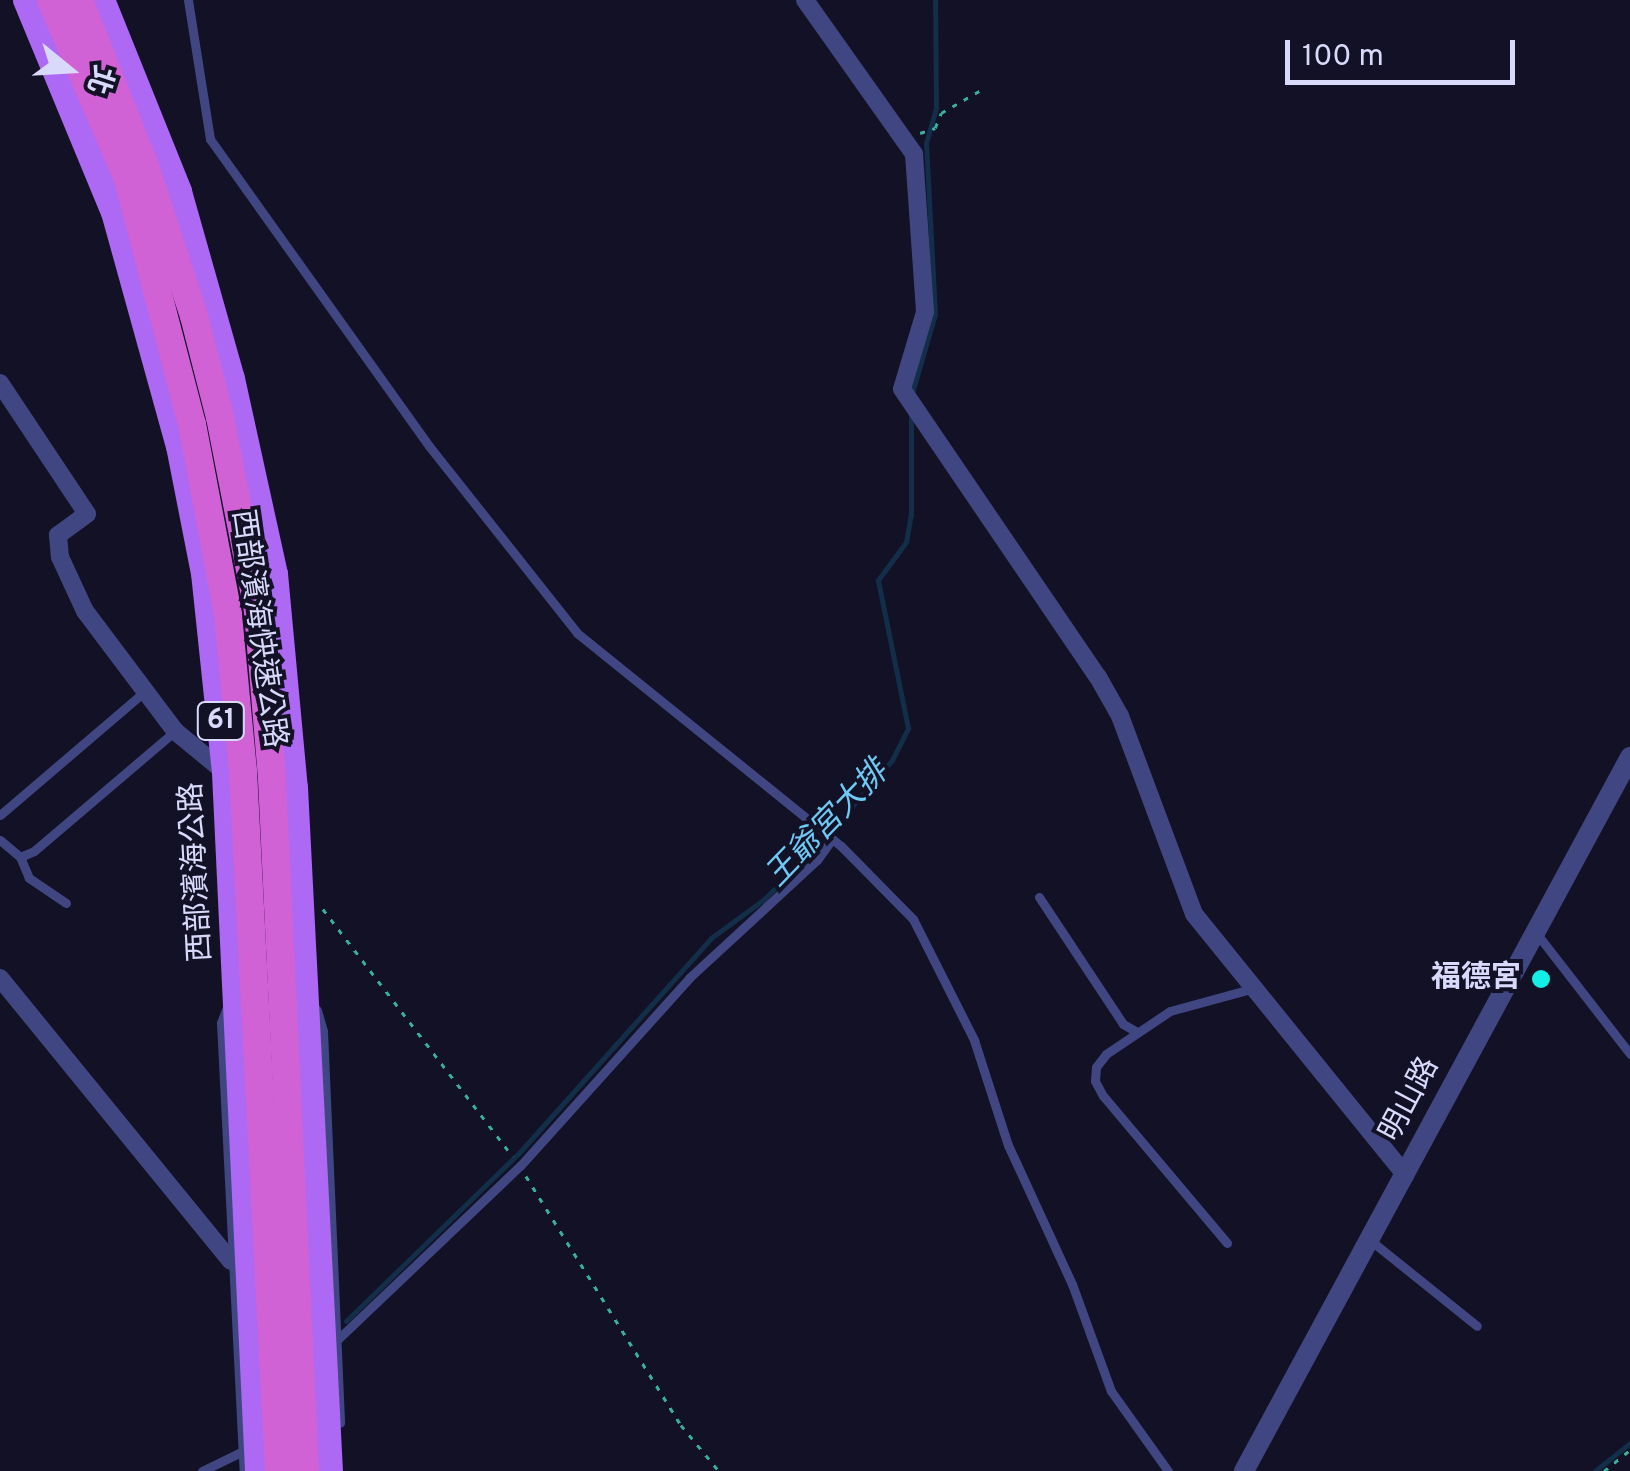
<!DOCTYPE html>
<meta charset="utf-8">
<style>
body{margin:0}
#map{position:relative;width:1630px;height:1471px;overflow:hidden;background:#121126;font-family:Overpass,"Noto Sans TC",sans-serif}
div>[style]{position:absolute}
.stream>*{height:5px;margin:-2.5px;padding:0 2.5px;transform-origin:2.5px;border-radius:2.5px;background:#122e49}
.path>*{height:2.5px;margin-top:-1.25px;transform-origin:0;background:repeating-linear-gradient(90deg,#39b099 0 5px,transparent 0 13px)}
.service>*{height:9px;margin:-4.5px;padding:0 4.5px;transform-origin:4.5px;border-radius:4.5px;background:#404681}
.minor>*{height:18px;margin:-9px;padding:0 9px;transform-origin:9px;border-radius:9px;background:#404681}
.tertiary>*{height:20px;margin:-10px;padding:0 10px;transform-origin:10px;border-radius:10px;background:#404681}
.primary>*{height:28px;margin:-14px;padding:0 14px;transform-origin:14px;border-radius:14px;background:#ad68f4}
.trunk>*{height:28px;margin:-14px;padding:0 14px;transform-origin:14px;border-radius:14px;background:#d062d6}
.dots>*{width:28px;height:28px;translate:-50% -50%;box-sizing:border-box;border:5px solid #121126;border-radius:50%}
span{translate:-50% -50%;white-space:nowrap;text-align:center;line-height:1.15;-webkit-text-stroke:8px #121126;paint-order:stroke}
.shield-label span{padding:2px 8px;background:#121126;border:2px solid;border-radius:8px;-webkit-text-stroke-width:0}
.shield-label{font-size:28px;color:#d9d9fc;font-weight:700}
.street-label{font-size:30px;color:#d9d9fc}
.poi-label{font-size:30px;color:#d9d9fc;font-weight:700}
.right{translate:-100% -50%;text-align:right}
.water-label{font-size:32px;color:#6ec9f5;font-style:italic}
.north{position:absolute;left:20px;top:20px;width:100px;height:100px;-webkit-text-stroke:8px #121126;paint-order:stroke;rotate:108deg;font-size:28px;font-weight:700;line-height:40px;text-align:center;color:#d9d9fc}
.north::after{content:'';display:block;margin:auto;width:35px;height:45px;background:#d9d9fc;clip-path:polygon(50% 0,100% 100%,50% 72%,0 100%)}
.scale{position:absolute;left:1285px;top:40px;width:230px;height:45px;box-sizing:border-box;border:5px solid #d9d9fc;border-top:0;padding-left:12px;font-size:30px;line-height:35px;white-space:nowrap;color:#d9d9fc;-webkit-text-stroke:8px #121126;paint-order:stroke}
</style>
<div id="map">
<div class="stream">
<i style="left:912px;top:393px;width:82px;rotate:-73.8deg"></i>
<i style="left:935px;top:314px;width:171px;rotate:-93deg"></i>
<i style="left:926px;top:143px;width:37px;rotate:-74deg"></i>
<i style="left:936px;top:107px;width:107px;rotate:-90.5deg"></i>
<i style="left:346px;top:1321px;width:240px;rotate:-44.2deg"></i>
<i style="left:518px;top:1154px;width:290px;rotate:-48.2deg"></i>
<i style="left:711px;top:938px;width:64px;rotate:-36.2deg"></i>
<i style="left:763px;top:900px;width:73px;rotate:-44.4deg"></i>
<i style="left:815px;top:849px;width:118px;rotate:-49.1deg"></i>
<i style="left:892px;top:760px;width:36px;rotate:-63deg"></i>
<i style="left:908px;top:728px;width:151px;rotate:-101.5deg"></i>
<i style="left:878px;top:580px;width:47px;rotate:-53.6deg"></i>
<i style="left:906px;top:542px;width:27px;rotate:-80deg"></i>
<i style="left:911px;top:515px;width:101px;rotate:-90deg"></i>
<i style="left:1595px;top:1471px;width:45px;rotate:-38.7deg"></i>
</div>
<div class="path">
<i style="left:920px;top:133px;width:16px;rotate:-18deg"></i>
<i style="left:935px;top:128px;width:16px;rotate:-68deg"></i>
<i style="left:941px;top:113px;width:46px;rotate:-29.9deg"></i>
<i style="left:323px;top:909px;width:312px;rotate:52.5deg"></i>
<i style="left:526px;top:1176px;width:293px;rotate:58.1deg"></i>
<i style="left:681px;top:1425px;width:60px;rotate:50.4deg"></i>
<i style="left:1604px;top:1471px;width:33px;rotate:-39deg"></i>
</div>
<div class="service">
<i style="left:188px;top:0;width:141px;rotate:81deg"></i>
<i style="left:210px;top:139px;width:377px;rotate:54.5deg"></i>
<i style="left:429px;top:446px;width:238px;rotate:51.6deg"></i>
<i style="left:577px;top:633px;width:339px;rotate:38.9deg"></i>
<i style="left:841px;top:846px;width:103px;rotate:45.4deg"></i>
<i style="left:913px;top:919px;width:136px;rotate:63.2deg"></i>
<i style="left:974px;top:1040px;width:110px;rotate:72.1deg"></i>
<i style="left:1008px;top:1145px;width:153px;rotate:65.3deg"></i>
<i style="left:1072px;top:1284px;width:114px;rotate:70deg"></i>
<i style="left:1111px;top:1391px;width:98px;rotate:54.5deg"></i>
<i style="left:0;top:815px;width:188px;rotate:-40.5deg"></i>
<i style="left:0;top:840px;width:26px;rotate:40deg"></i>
<i style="left:1039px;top:897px;width:152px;rotate:56.5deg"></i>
<i style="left:1123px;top:1024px;width:16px;rotate:30deg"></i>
<i style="left:66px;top:903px;width:45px;rotate:-146deg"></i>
<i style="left:29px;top:878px;width:23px;rotate:-113deg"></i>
<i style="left:20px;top:857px;width:15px;rotate:-23deg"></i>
<i style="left:34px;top:851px;width:185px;rotate:-40.4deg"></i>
<i style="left:1537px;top:934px;width:152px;rotate:52.2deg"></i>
<i style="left:227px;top:1007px;width:17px;rotate:111deg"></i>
<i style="left:221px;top:1023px;width:449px;rotate:87.1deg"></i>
<i style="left:317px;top:1010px;width:22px;rotate:74deg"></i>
<i style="left:323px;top:1031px;width:392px;rotate:87.5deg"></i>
<i style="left:1370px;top:1240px;width:137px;rotate:38.8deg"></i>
<i style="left:1227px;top:1243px;width:192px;rotate:-130.1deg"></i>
<i style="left:1103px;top:1096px;width:17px;rotate:-118deg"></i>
<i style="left:1095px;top:1081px;width:14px;rotate:-86deg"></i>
<i style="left:1096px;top:1067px;width:16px;rotate:-52deg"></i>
<i style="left:1106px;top:1054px;width:77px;rotate:-33.9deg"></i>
<i style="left:1170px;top:1011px;width:87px;rotate:-15.3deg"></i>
<i style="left:337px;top:1340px;width:253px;rotate:-43.6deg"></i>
<i style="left:520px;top:1166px;width:253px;rotate:-48deg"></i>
<i style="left:689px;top:978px;width:174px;rotate:-42.7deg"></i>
<i style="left:817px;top:860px;width:26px;rotate:-54deg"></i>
<i style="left:202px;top:1471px;width:46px;rotate:-26deg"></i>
</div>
<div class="minor">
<i style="left:805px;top:0;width:189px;rotate:54.7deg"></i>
<i style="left:914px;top:154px;width:158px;rotate:86deg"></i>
<i style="left:925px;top:312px;width:80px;rotate:106.6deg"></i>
<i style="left:902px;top:389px;width:348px;rotate:55.8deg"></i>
<i style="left:1098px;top:677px;width:45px;rotate:60.6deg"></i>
<i style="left:1120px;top:716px;width:211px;rotate:69.5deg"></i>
<i style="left:1194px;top:914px;width:336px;rotate:51deg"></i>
<i style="left:0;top:383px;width:157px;rotate:56.4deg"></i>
<i style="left:87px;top:514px;width:36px;rotate:144deg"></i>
<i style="left:58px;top:535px;width:22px;rotate:85deg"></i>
<i style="left:60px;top:557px;width:60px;rotate:65.2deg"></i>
<i style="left:85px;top:611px;width:150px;rotate:53.1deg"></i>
<i style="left:175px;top:731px;width:66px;rotate:39.5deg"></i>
<i style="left:0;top:978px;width:365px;rotate:50.8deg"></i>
</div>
<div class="tertiary">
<i style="left:1244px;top:1471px;width:812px;rotate:-61.6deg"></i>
</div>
<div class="primary">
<i style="left:27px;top:0;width:230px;rotate:67.5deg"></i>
<i style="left:115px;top:212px;width:243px;rotate:74.5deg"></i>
<i style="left:180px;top:446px;width:129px;rotate:78.9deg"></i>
<i style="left:205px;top:573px;width:201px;rotate:84deg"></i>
<i style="left:226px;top:773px;width:699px;rotate:87.29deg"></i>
<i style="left:101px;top:0;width:207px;rotate:68.1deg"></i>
<i style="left:178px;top:192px;width:194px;rotate:74.2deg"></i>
<i style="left:231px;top:379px;width:200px;rotate:77.6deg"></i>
<i style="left:274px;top:574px;width:215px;rotate:84.7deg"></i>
<i style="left:294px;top:788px;width:684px;rotate:87.07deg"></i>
</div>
<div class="trunk">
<i style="left:51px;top:0;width:195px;rotate:66.7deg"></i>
<i style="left:128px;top:179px;width:253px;rotate:75.4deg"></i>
<i style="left:192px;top:424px;width:194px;rotate:79.3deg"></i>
<i style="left:228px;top:615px;width:157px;rotate:84.5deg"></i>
<i style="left:243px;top:771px;width:701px;rotate:87.06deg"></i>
<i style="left:79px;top:0;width:182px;rotate:68.4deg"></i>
<i style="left:146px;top:169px;width:155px;rotate:71.9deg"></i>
<i style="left:194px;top:316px;width:104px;rotate:75.6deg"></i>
<i style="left:220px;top:417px;width:198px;rotate:78.9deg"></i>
<i style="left:258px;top:611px;width:169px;rotate:85.2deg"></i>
<i style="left:272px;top:779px;width:693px;rotate:87.27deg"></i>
</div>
<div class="dots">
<i style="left:1541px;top:979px;background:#13eee6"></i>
</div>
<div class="shield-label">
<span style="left:221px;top:721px">61</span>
</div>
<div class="street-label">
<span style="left:257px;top:629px;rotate:82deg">西部濱海快速公路</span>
<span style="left:198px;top:872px;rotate:-93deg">西部濱海公路</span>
<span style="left:1411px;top:1100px;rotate:-62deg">明山路</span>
</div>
<div class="poi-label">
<span class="right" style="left:1521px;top:979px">福德宮</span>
</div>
<div class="water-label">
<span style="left:828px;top:825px;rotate:-46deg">王爺宮大排</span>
</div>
<div class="north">北</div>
<div class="scale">100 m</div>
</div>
